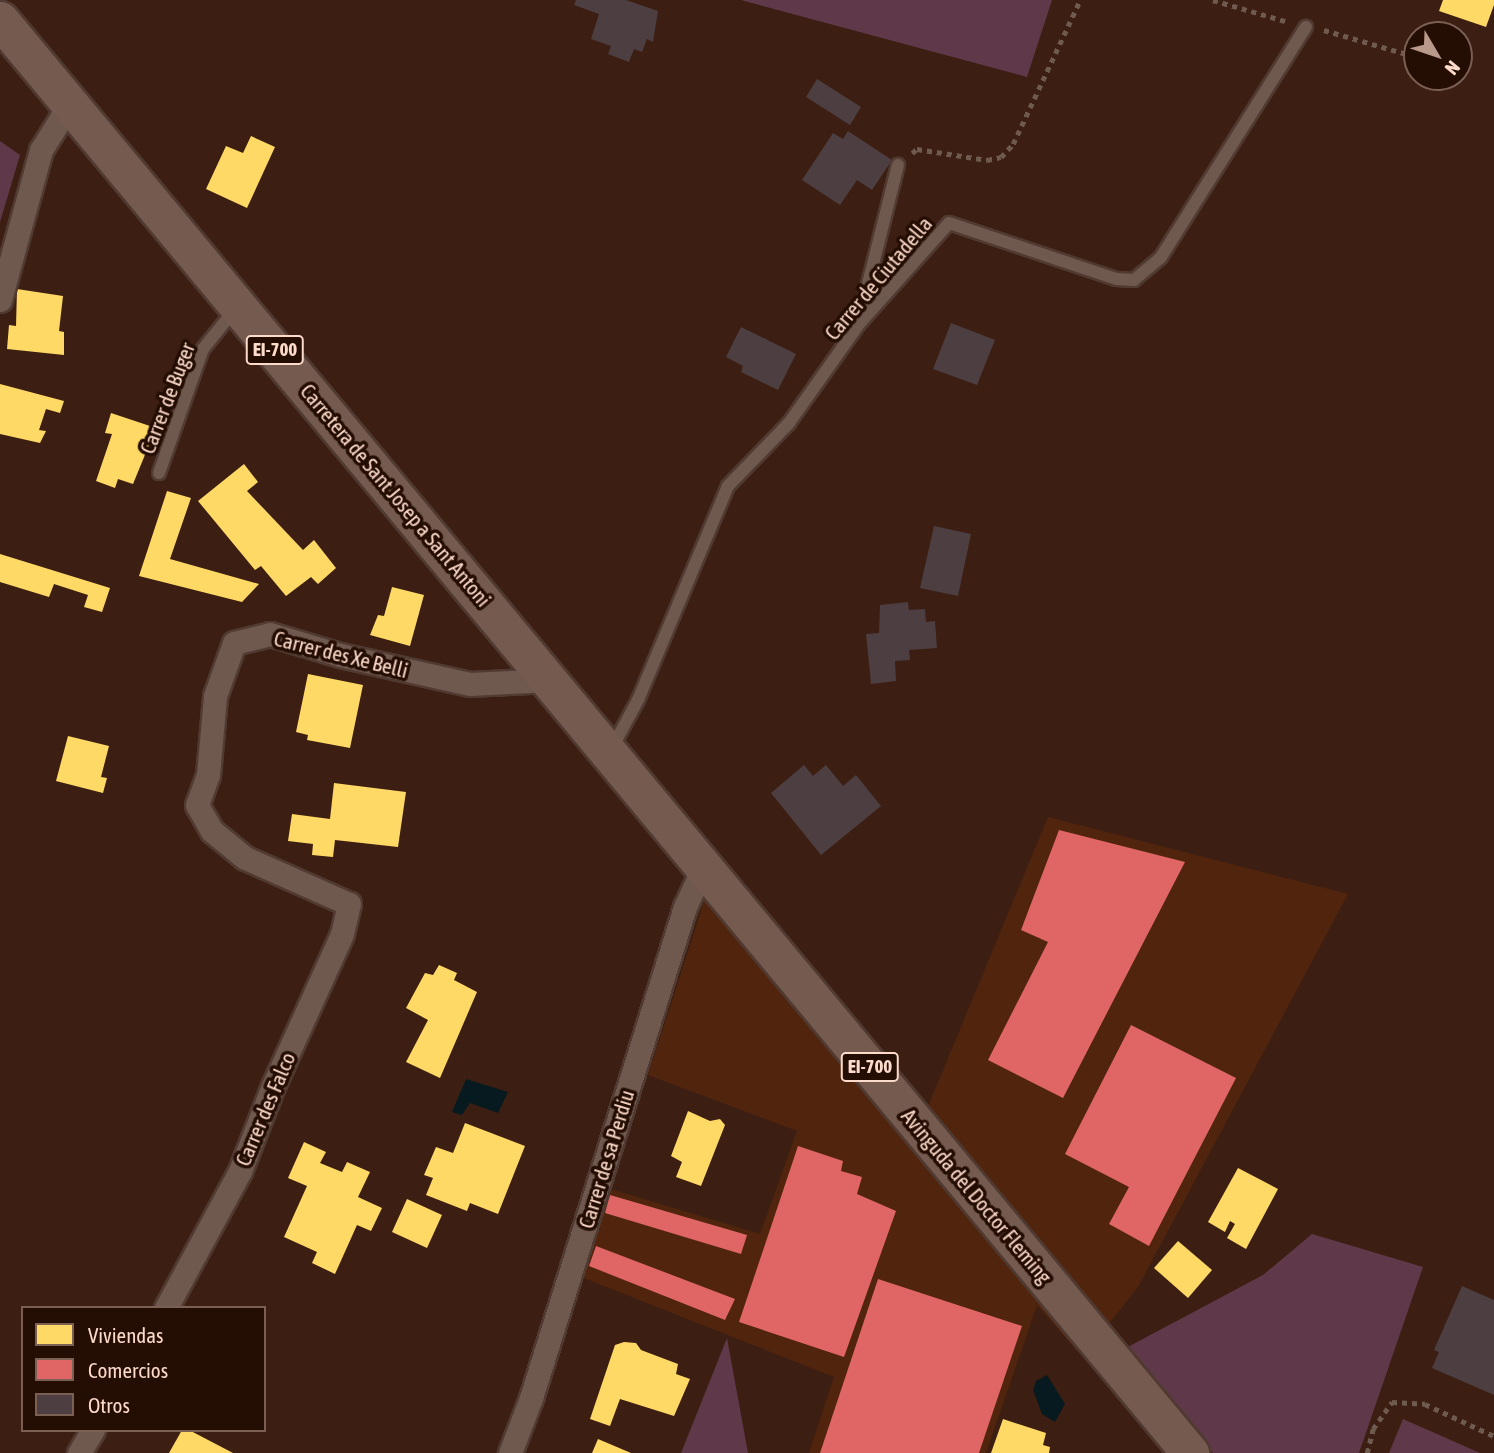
<!DOCTYPE html>
<style>
body{margin:0}
#map{position:relative;width:1494px;height:1453px;overflow:hidden;background:#3c1f12;font-family:"Asap Condensed",sans-serif}
div>[style]{position:absolute}
.built>*{inset:0;background:#51240e}
.green>*{inset:0;background:#5f394a}
.water>*{inset:0;background:#071a20}
.homes>*{inset:0;background:#ffd966}
.shops>*{inset:0;background:#e06666}
.building>*{inset:0;background:#4c3e41}
.path>*{height:4.5px;margin-top:-2.25px;transform-origin:0;background:repeating-linear-gradient(90deg,#6f5a4f 0 5px,transparent 0 10px)}
.roads{filter:drop-shadow(2px 0 #503a31) drop-shadow(-2px 0 #503a31) drop-shadow(0 2px #503a31) drop-shadow(0 -2px #503a31)}
.service>*{height:12px;margin:-6px;padding:0 6px;transform-origin:6px;border-radius:6px;background:#6f584e}
.minor>*{height:23px;margin:-11.5px;padding:0 11.5px;transform-origin:11.5px;border-radius:11.5px;background:#6f584e}
.primary>*{height:37px;margin:-18.5px;padding:0 18.5px;transform-origin:18.5px;border-radius:18.5px;background:#755b4f}
span{translate:-50% -50%;white-space:nowrap;text-align:center;line-height:1.15;-webkit-text-stroke:7px #240d03;paint-order:stroke}
.shield-label span{padding:2px 5px;background:#240d03;border:2px solid;border-radius:5px;-webkit-text-stroke-width:0}
.shield-label{font-size:19px;color:#fddbcb;font-weight:700}
.street-label{font-size:21px;color:#fddbcb}
.legend{position:absolute;left:21px;top:1306px;width:245px;height:126px;box-sizing:border-box;background:#240d03;border:2px solid #7b5f53;margin:0;padding:9px 12px;list-style:none;font-size:21px;color:#fddbcb}
.legend li{display:flex;align-items:center;gap:14px;height:35px}
.legend b{width:35px;border:2px solid #7b5f53}
.north{position:absolute;left:1403px;top:21px;width:70px;height:70px;box-sizing:border-box;background:#240d03;border:2px solid #7b5f53;border-radius:50%;rotate:129deg;font-size:19px;font-weight:700;line-height:28px;text-align:center;color:#fddbcb}
.north::after{content:'';display:block;margin:auto;width:24px;height:32px;background:#b9998a;clip-path:polygon(50% 0,100% 100%,50% 72%,0 100%)}
</style>
<div id="map">
<div class="built">
<i style="clip-path:polygon(1048px 817px,1348px 894px,1138px 1287px,1107px 1326px,1078px 1352px,1037px 1305px,986px 1453px,809px 1453px,834px 1377px,581px 1277px,610px 1189px,760px 1234px,797px 1131px,648px 1075px,707px 893px,897px 1129px,929px 1104px)"></i>
</div>
<div class="green">
<i style="clip-path:polygon(741px 0,1052px 0,1027px 77px)"></i>
<i style="clip-path:polygon(0 141px,20px 155px,0 222px)"></i>
<i style="clip-path:polygon(1312px 1234px,1423px 1267px,1359px 1453px,1213px 1453px,1124px 1349px,1263px 1275px)"></i>
<i style="clip-path:polygon(727px 1338px,748px 1453px,681px 1453px)"></i>
<i style="clip-path:polygon(1403px 1419px,1480px 1453px,1389px 1453px)"></i>
</div>
<div class="water">
<i style="clip-path:polygon(466px 1079px,508px 1092px,498px 1113px,470px 1103px,462px 1115px,452px 1112px)"></i>
<i style="clip-path:polygon(1047px 1375px,1065px 1404px,1055px 1422px,1042px 1414px,1033px 1390px,1036px 1381px)"></i>
</div>
<div class="homes">
<i style="clip-path:polygon(1443px 0,1494px 0,1494px 5px,1486px 27px,1439px 11px)"></i>
<i style="clip-path:polygon(251px 136px,275px 147px,247px 208px,206px 189px,226px 146px,243px 153px)"></i>
<i style="clip-path:polygon(17px 289px,63px 296px,59px 331px,64px 332px,64px 355px,7px 349px,9px 325px,16px 326px)"></i>
<i style="clip-path:polygon(0 384px,64px 401px,60px 413px,46px 409px,39px 430px,46px 431px,40px 443px,0 434px)"></i>
<i style="clip-path:polygon(111px 413px,156px 428px,133px 484px,118px 479px,115px 488px,96px 481px,112px 434px,105px 433px)"></i>
<i style="clip-path:polygon(244px 464px,258px 482px,247px 491px,303px 550px,314px 540px,336px 568px,318px 584px,311px 577px,286px 596px,261px 566px,255px 570px,198px 501px)"></i>
<i style="clip-path:polygon(167px 491px,191px 498px,170px 559px,259px 584px,242px 602px,139px 576px)"></i>
<i style="clip-path:polygon(0 554px,110px 588px,102px 612px,84px 607px,88px 595px,54px 584px,49px 597px,0 582px)"></i>
<i style="clip-path:polygon(392px 587px,424px 595px,410px 646px,370px 635px,378px 615px,384px 616px)"></i>
<i style="clip-path:polygon(308px 674px,363px 685px,350px 748px,307px 740px,308px 735px,296px 732px)"></i>
<i style="clip-path:polygon(68px 736px,109px 746px,101px 777px,107px 778px,103px 793px,56px 781px)"></i>
<i style="clip-path:polygon(334px 783px,406px 792px,398px 847px,335px 840px,333px 857px,312px 855px,313px 844px,288px 841px,292px 814px,330px 819px)"></i>
<i style="clip-path:polygon(439px 965px,457px 973px,454px 980px,477px 992px,440px 1078px,406px 1062px,428px 1020px,406px 1008px,425px 973px,433px 975px)"></i>
<i style="clip-path:polygon(688px 1111px,710px 1121px,720px 1119px,725px 1125px,701px 1186px,676px 1177px,682px 1162px,671px 1156px)"></i>
<i style="clip-path:polygon(465px 1123px,525px 1146px,498px 1214px,470px 1203px,467px 1211px,426px 1195px,433px 1178px,424px 1175px,436px 1147px,453px 1153px)"></i>
<i style="clip-path:polygon(304px 1142px,326px 1152px,320px 1163px,342px 1172px,347px 1162px,370px 1172px,358px 1197px,382px 1208px,371px 1231px,357px 1225px,335px 1274px,312px 1263px,317px 1252px,284px 1237px,307px 1186px,288px 1178px)"></i>
<i style="clip-path:polygon(1238px 1168px,1278px 1189px,1246px 1249px,1227px 1238px,1235px 1224px,1230px 1221px,1225px 1232px,1208px 1222px)"></i>
<i style="clip-path:polygon(407px 1199px,442px 1215px,427px 1248px,392px 1232px)"></i>
<i style="clip-path:polygon(1178px 1241px,1212px 1270px,1188px 1298px,1154px 1268px)"></i>
<i style="clip-path:polygon(624px 1342px,636px 1343px,641px 1350px,678px 1364px,676px 1374px,690px 1379px,674px 1416px,620px 1399px,610px 1426px,590px 1419px,615px 1345px)"></i>
<i style="clip-path:polygon(1003px 1419px,1046px 1433px,1043px 1445px,1050px 1447px,1049px 1453px,991px 1453px)"></i>
<i style="clip-path:polygon(182px 1430px,189px 1430px,233px 1453px,169px 1453px)"></i>
<i style="clip-path:polygon(598px 1439px,631px 1453px,592px 1453px)"></i>
</div>
<div class="shops">
<i style="clip-path:polygon(1059px 830px,1185px 862px,1063px 1098px,988px 1060px,1048px 942px,1021px 930px)"></i>
<i style="clip-path:polygon(1131px 1025px,1236px 1078px,1149px 1246px,1109px 1224px,1129px 1187px,1065px 1154px)"></i>
<i style="clip-path:polygon(798px 1146px,843px 1161px,841px 1171px,862px 1177px,857px 1194px,896px 1211px,844px 1357px,739px 1322px)"></i>
<i style="clip-path:polygon(610px 1195px,747px 1235px,741px 1254px,605px 1213px)"></i>
<i style="clip-path:polygon(596px 1246px,735px 1299px,725px 1320px,589px 1266px)"></i>
<i style="clip-path:polygon(878px 1279px,1022px 1326px,979px 1453px,820px 1453px)"></i>
</div>
<div class="building">
<i style="clip-path:polygon(576px 0,626px 0,658px 11px,653px 42px,647px 39px,642px 52px,634px 49px,629px 62px,608px 54px,611px 46px,591px 39px,599px 14px,574px 5px)"></i>
<i style="clip-path:polygon(817px 79px,861px 107px,850px 125px,806px 97px)"></i>
<i style="clip-path:polygon(848px 131px,892px 160px,872px 190px,857px 180px,840px 205px,802px 180px,833px 133px,843px 139px)"></i>
<i style="clip-path:polygon(951px 323px,995px 340px,977px 385px,933px 369px)"></i>
<i style="clip-path:polygon(741px 327px,796px 354px,778px 390px,741px 372px,743px 366px,726px 357px)"></i>
<i style="clip-path:polygon(934px 526px,971px 534px,958px 596px,920px 588px)"></i>
<i style="clip-path:polygon(908px 602px,909px 610px,925px 609px,926px 622px,935px 621px,937px 648px,909px 650px,910px 660px,895px 661px,896px 681px,871px 684px,866px 634px,879px 633px,880px 605px)"></i>
<i style="clip-path:polygon(804px 765px,813px 776px,826px 765px,843px 786px,856px 775px,881px 806px,821px 855px,771px 793px)"></i>
<i style="clip-path:polygon(1462px 1286px,1494px 1300px,1494px 1395px,1432px 1368px,1439px 1352px,1434px 1350px)"></i>
</div>
<div class="path">
<i style="left:1213px;top:0;width:78px;rotate:16.3deg"></i>
<i style="left:1324px;top:30px;width:97px;rotate:16.2deg"></i>
<i style="left:1459px;top:70px;width:9px;rotate:21deg"></i>
<i style="left:912px;top:153px;width:6px;rotate:-39deg"></i>
<i style="left:917px;top:149px;width:71px;rotate:8.9deg"></i>
<i style="left:987px;top:160px;width:14px;rotate:-12deg"></i>
<i style="left:1001px;top:157px;width:18px;rotate:-47deg"></i>
<i style="left:1013px;top:144px;width:159px;rotate:-65deg"></i>
<i style="left:1367px;top:1453px;width:25px;rotate:-76deg"></i>
<i style="left:1373px;top:1429px;width:33px;rotate:-55deg"></i>
<i style="left:1392px;top:1402px;width:33px;rotate:3deg"></i>
<i style="left:1425px;top:1404px;width:76px;rotate:24.9deg"></i>
</div>
<div class="roads">
<div class="service">
<i style="left:859px;top:320px;width:160px;rotate:-75.9deg"></i>
<i style="left:159px;top:473px;width:132px;rotate:-70.5deg"></i>
<i style="left:203px;top:349px;width:53px;rotate:-51.2deg"></i>
<i style="left:612px;top:748px;width:55px;rotate:-61.6deg"></i>
<i style="left:638px;top:700px;width:232px;rotate:-67.2deg"></i>
<i style="left:728px;top:486px;width:88px;rotate:-45.9deg"></i>
<i style="left:789px;top:423px;width:121px;rotate:-54.7deg"></i>
<i style="left:859px;top:324px;width:135px;rotate:-48.3deg"></i>
<i style="left:949px;top:223px;width:176px;rotate:18.5deg"></i>
<i style="left:1116px;top:279px;width:18px;rotate:3deg"></i>
<i style="left:1134px;top:280px;width:35px;rotate:-40deg"></i>
<i style="left:1161px;top:257px;width:272px;rotate:-57.8deg"></i>
</div>
<div class="minor">
<i style="left:0;top:300px;width:156px;rotate:-74.7deg"></i>
<i style="left:41px;top:150px;width:38px;rotate:-58deg"></i>
<i style="left:61px;top:118px;width:16px;rotate:-35deg"></i>
<i style="left:166px;top:1308px;width:156px;rotate:-61.6deg"></i>
<i style="left:240px;top:1171px;width:91px;rotate:-68.8deg"></i>
<i style="left:273px;top:1086px;width:167px;rotate:-65.6deg"></i>
<i style="left:342px;top:934px;width:31px;rotate:-77deg"></i>
<i style="left:349px;top:904px;width:114px;rotate:-156.1deg"></i>
<i style="left:245px;top:858px;width:43px;rotate:-140.7deg"></i>
<i style="left:212px;top:831px;width:30px;rotate:-120deg"></i>
<i style="left:197px;top:805px;width:32px;rotate:-70deg"></i>
<i style="left:208px;top:775px;width:79px;rotate:-84.9deg"></i>
<i style="left:215px;top:696px;width:56px;rotate:-70.3deg"></i>
<i style="left:234px;top:643px;width:37px;rotate:-14deg"></i>
<i style="left:270px;top:634px;width:73px;rotate:16.7deg"></i>
<i style="left:340px;top:655px;width:133px;rotate:12.6deg"></i>
<i style="left:470px;top:684px;width:79px;rotate:-2.9deg"></i>
<i style="left:79px;top:1453px;width:27px;rotate:-59deg"></i>
<i style="left:510px;top:1453px;width:59px;rotate:-69.1deg"></i>
<i style="left:531px;top:1398px;width:515px;rotate:-72.59deg"></i>
<i style="left:685px;top:907px;width:45px;rotate:-65.1deg"></i>
</div>
<div class="primary">
<i style="left:0;top:20px;width:1863px;rotate:50.29deg"></i>
</div>
</div>
<div class="shield-label">
<span style="left:275px;top:350px">EI-700</span>
<span style="left:870px;top:1067px">EI-700</span>
</div>
<div class="street-label">
<span style="left:878px;top:278px;rotate:-50deg">Carrer de Ciutadella</span>
<span style="left:167px;top:398px;rotate:-69deg">Carrer de Buger</span>
<span style="left:396px;top:495px;rotate:50deg">Carretera de Sant Josep a Sant Antoni</span>
<span style="left:341px;top:654px;rotate:14deg">Carrer des Xe Belli</span>
<span style="left:265px;top:1109px;rotate:-67deg">Carrer des Falco</span>
<span style="left:606px;top:1159px;rotate:-73deg">Carrer de sa Perdiu</span>
<span style="left:977px;top:1196px;rotate:50deg">Avinguda del Doctor Fleming</span>
</div>
<ul class="legend">
<li><b style="height:19px;background:#ffd966"></b>Viviendas</li>
<li><b style="height:19px;background:#e06666"></b>Comercios</li>
<li><b style="height:19px;background:#4c3e41"></b>Otros</li>
</ul>
<div class="north">N</div>
</div>
